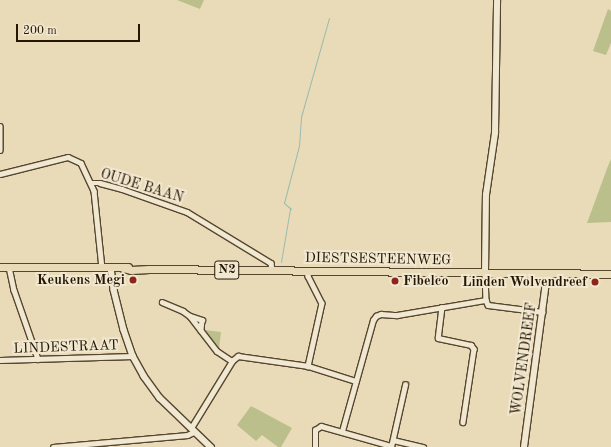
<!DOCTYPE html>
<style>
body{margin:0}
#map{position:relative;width:611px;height:447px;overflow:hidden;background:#eadbb8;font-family:"Old Standard TT",serif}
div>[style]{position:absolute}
.green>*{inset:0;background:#babf8c}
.stream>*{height:1px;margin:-0.5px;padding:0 0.5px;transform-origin:0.5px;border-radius:0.5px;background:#98bbaf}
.roads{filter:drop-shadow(1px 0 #56462f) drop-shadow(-1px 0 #56462f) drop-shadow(0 1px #56462f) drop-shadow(0 -1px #56462f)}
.minor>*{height:4.5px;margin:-2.25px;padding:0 2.25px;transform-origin:2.25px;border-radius:2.25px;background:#f1e8d1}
.tertiary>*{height:5.5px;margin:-2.75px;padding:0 2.75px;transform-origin:2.75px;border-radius:2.75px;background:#f1e8d1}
.primary>*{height:7px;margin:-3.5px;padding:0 3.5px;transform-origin:3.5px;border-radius:3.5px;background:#eadbb8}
.dots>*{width:11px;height:11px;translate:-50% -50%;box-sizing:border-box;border:2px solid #f1e8d1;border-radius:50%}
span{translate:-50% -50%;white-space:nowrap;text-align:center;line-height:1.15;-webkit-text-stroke:4px #f1e8d1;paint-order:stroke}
.shield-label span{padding:1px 3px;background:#f1e8d1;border:1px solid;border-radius:3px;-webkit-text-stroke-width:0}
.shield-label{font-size:13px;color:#251501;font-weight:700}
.street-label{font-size:14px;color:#251501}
.poi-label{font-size:14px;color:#251501;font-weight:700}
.right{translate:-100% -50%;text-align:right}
.left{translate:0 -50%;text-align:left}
.scale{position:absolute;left:16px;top:24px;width:124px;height:18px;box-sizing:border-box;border:2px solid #251501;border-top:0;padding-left:5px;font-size:12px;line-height:14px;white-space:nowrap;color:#251501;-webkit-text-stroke:3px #f1e8d1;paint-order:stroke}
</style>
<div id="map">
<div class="green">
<i style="clip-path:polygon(177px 0,204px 0,200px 9px)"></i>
<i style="clip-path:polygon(608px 9px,611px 11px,611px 43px,606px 55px,593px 51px)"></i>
<i style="clip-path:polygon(611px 159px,611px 222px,587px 223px,608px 166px)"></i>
<i style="clip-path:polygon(205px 330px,221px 332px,219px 349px)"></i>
<i style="clip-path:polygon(251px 406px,292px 428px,281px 447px,278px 447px,262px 435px,256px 441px,237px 425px)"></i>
</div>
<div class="stream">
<i style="left:291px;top:209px;width:9px;rotate:-139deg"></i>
<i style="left:284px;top:203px;width:59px;rotate:-75.3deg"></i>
<i style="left:299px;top:146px;width:29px;rotate:-86deg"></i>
<i style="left:301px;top:117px;width:103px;rotate:-74.2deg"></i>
<i style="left:281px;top:262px;width:54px;rotate:-80.4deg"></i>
</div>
<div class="roads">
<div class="minor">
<i style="left:0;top:126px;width:24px;rotate:90deg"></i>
<i style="left:0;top:174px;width:70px;rotate:-14deg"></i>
<i style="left:68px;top:157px;width:14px;rotate:25deg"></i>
<i style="left:81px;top:163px;width:31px;rotate:65deg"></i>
<i style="left:94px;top:191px;width:77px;rotate:84.1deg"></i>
<i style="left:91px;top:183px;width:9px"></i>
<i style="left:100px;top:183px;width:23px;rotate:15deg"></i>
<i style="left:122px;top:189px;width:69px;rotate:19.5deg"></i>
<i style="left:187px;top:212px;width:98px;rotate:31.3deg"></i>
<i style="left:271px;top:263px;width:7px;rotate:82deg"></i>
<i style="left:9px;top:267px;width:24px;rotate:78deg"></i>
<i style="left:14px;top:290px;width:73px;rotate:70.8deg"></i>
<i style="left:308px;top:271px;width:5px;rotate:90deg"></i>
<i style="left:308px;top:276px;width:30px;rotate:63deg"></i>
<i style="left:322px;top:303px;width:65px;rotate:102.5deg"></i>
<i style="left:485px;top:273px;width:27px;rotate:88deg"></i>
<i style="left:162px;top:302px;width:23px;rotate:23deg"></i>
<i style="left:183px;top:311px;width:9px;rotate:36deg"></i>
<i style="left:190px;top:316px;width:44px;rotate:52.4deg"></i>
<i style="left:217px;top:351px;width:18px;rotate:34deg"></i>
<i style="left:442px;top:307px;width:31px;rotate:97deg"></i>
<i style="left:438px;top:338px;width:34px;rotate:12deg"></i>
<i style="left:471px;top:345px;width:5px;rotate:53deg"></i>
<i style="left:474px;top:349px;width:74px;rotate:98.6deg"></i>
<i style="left:190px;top:316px;width:13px;rotate:18deg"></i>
<i style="left:202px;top:320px;width:10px;rotate:96deg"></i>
<i style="left:0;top:360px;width:133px;rotate:-1.7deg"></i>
<i style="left:191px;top:428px;width:79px;rotate:-58.5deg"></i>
<i style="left:232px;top:361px;width:8px;rotate:-40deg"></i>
<i style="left:238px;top:356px;width:71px;rotate:8.1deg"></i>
<i style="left:308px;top:366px;width:50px;rotate:17.4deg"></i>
<i style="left:342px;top:431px;width:115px;rotate:-74.4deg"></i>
<i style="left:373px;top:320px;width:5px;rotate:-53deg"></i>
<i style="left:376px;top:316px;width:5px;rotate:-22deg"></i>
<i style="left:381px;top:314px;width:16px;rotate:4deg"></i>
<i style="left:397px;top:315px;width:90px;rotate:-9.6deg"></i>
<i style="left:486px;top:300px;width:5px;rotate:68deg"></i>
<i style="left:488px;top:305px;width:55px;rotate:7.3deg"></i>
<i style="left:393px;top:440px;width:31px;rotate:13deg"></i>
<i style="left:53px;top:447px;width:135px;rotate:-5.1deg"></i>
<i style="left:187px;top:435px;width:8px;rotate:-23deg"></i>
<i style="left:315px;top:447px;width:17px;rotate:-90deg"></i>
<i style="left:315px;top:430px;width:7px;rotate:-34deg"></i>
<i style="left:321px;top:426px;width:73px;rotate:15.9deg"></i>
<i style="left:391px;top:447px;width:64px;rotate:-77.3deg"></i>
</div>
<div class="tertiary">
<i style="left:111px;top:268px;width:22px;rotate:82deg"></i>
<i style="left:114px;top:290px;width:41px;rotate:76deg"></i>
<i style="left:124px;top:330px;width:28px;rotate:71deg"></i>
<i style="left:133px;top:356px;width:23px;rotate:61deg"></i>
<i style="left:144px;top:376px;width:27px;rotate:54deg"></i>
<i style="left:160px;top:398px;width:71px;rotate:43.9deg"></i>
<i style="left:485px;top:273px;width:78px;rotate:-89.3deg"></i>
<i style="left:486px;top:195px;width:63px;rotate:-81.7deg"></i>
<i style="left:495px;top:133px;width:133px;rotate:-89.1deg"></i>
<i style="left:524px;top:447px;width:175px;rotate:-82.4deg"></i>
</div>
<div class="primary">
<i style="left:0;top:267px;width:128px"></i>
<i style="left:123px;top:268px;width:8px;rotate:14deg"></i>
<i style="left:131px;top:270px;width:18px;rotate:-3deg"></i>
<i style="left:149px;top:269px;width:462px;rotate:0.6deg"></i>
</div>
</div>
<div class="dots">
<i style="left:133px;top:280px;background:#8f2418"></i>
<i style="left:395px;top:281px;background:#8f2418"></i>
<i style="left:595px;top:282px;background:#8f2418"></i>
</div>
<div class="shield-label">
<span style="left:227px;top:270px">N2</span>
</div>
<div class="street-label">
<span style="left:142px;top:186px;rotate:17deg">OUDE BAAN</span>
<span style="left:378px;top:259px;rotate:1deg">DIESTSESTEENWEG</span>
<span style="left:66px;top:347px;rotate:-2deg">LINDESTRAAT</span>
<span style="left:524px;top:359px;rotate:-82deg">WOLVENDREEF</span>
</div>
<div class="poi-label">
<span class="right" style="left:125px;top:280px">Keukens Megi</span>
<span class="left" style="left:403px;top:281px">Fibelco</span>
<span class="right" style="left:587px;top:282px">Linden Wolvendreef</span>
</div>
<div class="scale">200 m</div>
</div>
